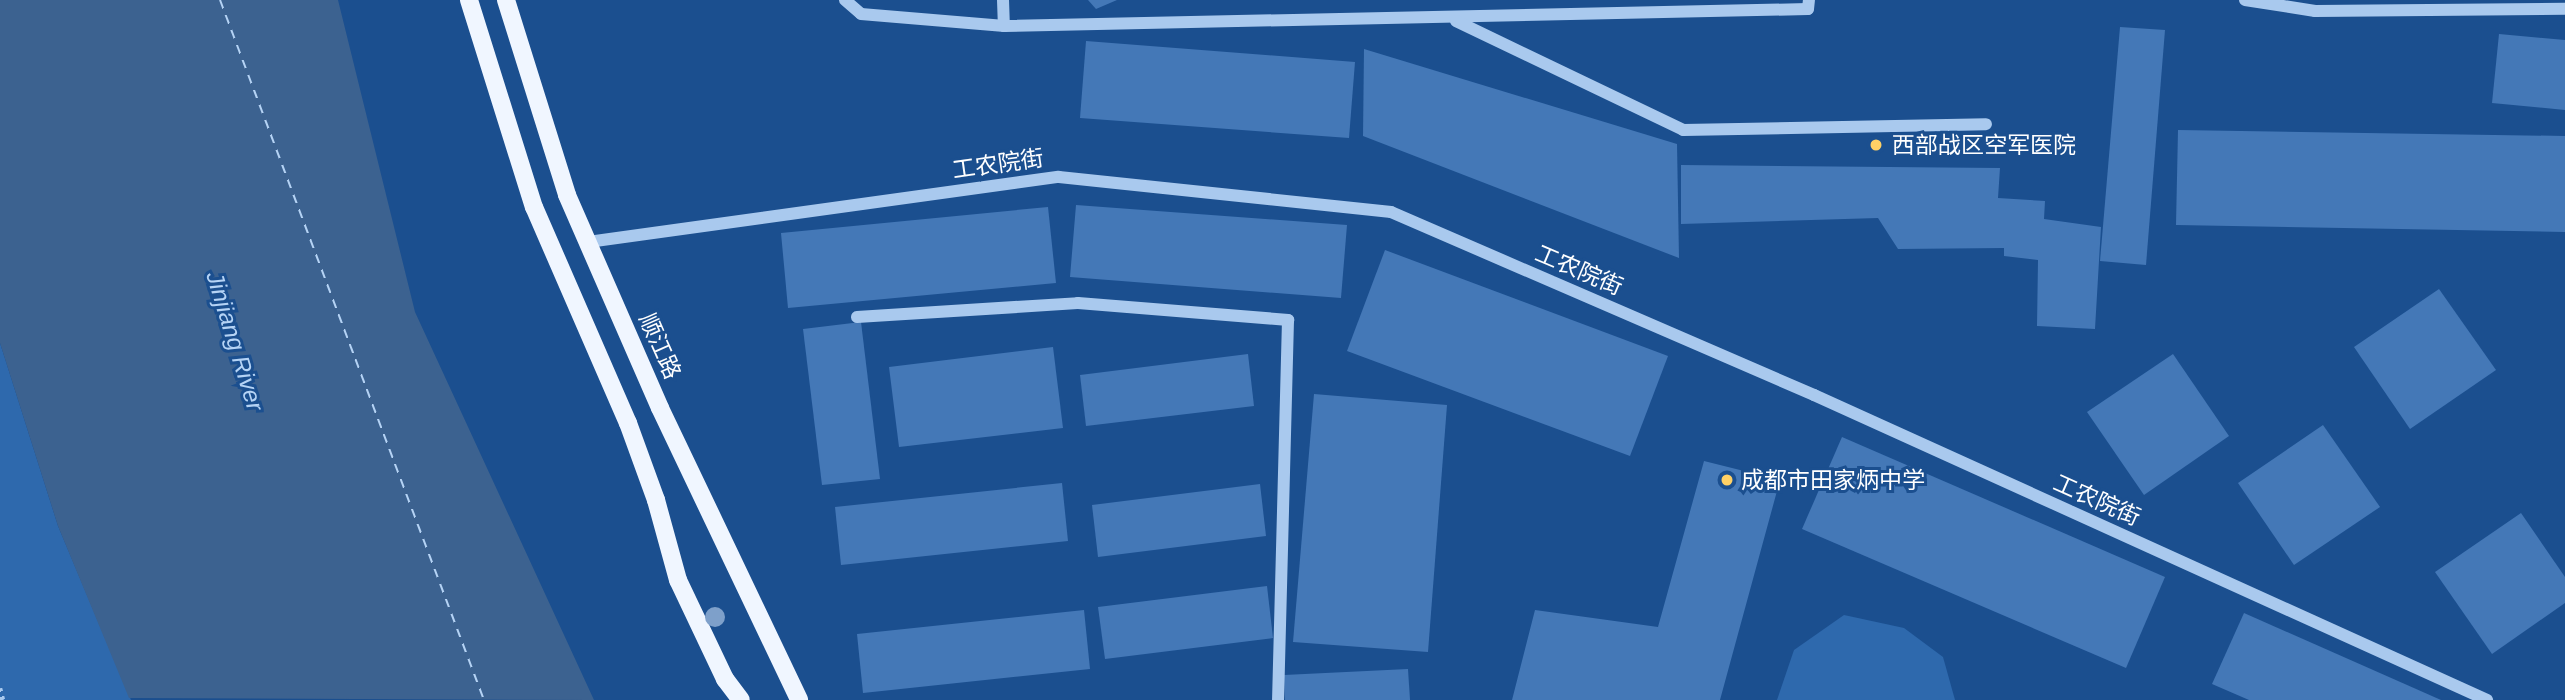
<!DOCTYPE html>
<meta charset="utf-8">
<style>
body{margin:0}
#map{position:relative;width:2565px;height:700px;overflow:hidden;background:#1b4f8f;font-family:Arial,"Noto Sans SC",sans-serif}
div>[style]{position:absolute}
.green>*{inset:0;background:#2e69ad}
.water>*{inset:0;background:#3c6290}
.ferry>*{height:2px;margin-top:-1px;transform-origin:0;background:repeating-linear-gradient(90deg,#b5d3f5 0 9px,transparent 0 16px)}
.building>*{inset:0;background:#4478b7}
.path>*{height:4.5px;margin-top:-2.25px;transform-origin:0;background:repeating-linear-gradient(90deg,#a9c9ee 0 3.5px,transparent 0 8.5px)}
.minor>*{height:12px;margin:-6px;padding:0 6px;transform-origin:6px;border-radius:6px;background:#a9c9ee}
.major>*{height:18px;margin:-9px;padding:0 9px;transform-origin:9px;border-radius:9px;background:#f0f6ff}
.trees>*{width:20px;height:20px;margin:-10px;border-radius:50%;background:#7ea0ca}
.dots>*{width:19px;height:19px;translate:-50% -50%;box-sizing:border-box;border:4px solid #1b4f8f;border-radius:50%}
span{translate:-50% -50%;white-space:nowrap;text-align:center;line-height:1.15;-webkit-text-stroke:6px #1b4f8f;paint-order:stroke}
.poi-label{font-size:23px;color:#fff}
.left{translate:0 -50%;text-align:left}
.street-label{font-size:23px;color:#fff}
.water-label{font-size:24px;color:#b5d3f5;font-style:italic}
</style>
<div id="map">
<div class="green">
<i style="clip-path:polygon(0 343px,58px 526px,131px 700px,0 700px)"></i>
<i style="clip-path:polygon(1844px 615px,1904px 628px,1943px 657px,1955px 700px,1777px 700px,1794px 650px)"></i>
</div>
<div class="water">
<i style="clip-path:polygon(0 0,338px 0,415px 312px,594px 700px,129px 698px,58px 526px,0 343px)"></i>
</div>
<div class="ferry">
<i style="left:220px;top:0;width:748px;rotate:69.34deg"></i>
</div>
<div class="building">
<i style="clip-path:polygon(1088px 0,1117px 0,1096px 9px)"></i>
<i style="clip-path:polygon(2120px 27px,2165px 30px,2146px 265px,2100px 261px)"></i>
<i style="clip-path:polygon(2499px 34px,2565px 40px,2565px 110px,2492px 103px)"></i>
<i style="clip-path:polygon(1086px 41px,1355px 62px,1349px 138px,1080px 118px)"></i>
<i style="clip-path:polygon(1364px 49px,1677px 144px,1679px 258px,1363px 136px)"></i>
<i style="clip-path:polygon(2178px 130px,2565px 136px,2565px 232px,2176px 225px)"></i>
<i style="clip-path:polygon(1681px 165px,2000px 168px,1998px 198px,2045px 201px,2044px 219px,2101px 227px,2095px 329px,2037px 326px,2038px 260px,2004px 256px,2004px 248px,1898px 249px,1878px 218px,1681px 224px)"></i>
<i style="clip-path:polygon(1076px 205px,1347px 225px,1341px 298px,1070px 277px)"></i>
<i style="clip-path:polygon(1048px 207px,1056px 283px,788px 308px,781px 233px)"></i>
<i style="clip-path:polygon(1385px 250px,1668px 356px,1630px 456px,1347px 351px)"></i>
<i style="clip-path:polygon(2439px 289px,2496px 370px,2410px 429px,2354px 347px)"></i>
<i style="clip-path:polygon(861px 322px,880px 479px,822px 485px,803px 329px)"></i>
<i style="clip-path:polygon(1053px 347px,1063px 428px,899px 447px,889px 367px)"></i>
<i style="clip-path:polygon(1248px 354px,1254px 406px,1086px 426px,1080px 375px)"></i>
<i style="clip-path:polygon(2173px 354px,2229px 436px,2144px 495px,2087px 412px)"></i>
<i style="clip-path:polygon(1314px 394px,1447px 405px,1428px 652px,1293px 642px)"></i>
<i style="clip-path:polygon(2323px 425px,2380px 507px,2294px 565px,2238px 483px)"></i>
<i style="clip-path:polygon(1842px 437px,2165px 577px,2126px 668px,1802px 529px)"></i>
<i style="clip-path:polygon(1704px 461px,1780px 480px,1720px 700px,1512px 700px,1535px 610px,1658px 627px)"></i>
<i style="clip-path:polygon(1062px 483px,1068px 541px,841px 565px,835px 507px)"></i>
<i style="clip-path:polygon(1260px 484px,1266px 536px,1098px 557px,1092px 505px)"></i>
<i style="clip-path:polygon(2521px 513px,2565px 577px,2565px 603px,2492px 654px,2435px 572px)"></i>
<i style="clip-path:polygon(1267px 586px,1273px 638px,1105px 659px,1098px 607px)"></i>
<i style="clip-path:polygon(1084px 610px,1090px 669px,863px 693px,857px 634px)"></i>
<i style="clip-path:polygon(2244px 613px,2441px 700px,2249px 700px,2212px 684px)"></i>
<i style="clip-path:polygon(1408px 669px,1410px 700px,1285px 700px,1284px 675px)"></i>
</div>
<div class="path">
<i style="left:0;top:688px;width:12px;rotate:76deg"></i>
</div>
<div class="minor">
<i style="left:845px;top:0;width:21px;rotate:41deg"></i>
<i style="left:861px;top:14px;width:144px;rotate:4.8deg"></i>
<i style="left:1004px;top:26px;width:804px;rotate:-1.21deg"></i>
<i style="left:1808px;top:9px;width:9px;rotate:-84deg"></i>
<i style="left:1003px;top:0;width:26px;rotate:88deg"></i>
<i style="left:2245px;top:0;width:71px;rotate:8.9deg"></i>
<i style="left:2315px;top:11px;width:250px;rotate:-0.5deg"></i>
<i style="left:1456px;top:21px;width:252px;rotate:25.6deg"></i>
<i style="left:1683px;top:130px;width:303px;rotate:-1.1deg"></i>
<i style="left:588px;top:242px;width:475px;rotate:-7.9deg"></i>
<i style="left:1059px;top:177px;width:334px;rotate:6deg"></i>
<i style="left:1391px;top:212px;width:461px;rotate:23.4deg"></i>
<i style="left:1814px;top:395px;width:739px;rotate:24.38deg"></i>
<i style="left:857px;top:317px;width:221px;rotate:-3.6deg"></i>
<i style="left:1078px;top:303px;width:211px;rotate:4.6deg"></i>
<i style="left:1288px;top:320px;width:380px;rotate:91.5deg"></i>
</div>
<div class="major">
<i style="left:469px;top:0;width:217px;rotate:72.6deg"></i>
<i style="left:534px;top:207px;width:236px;rotate:66.5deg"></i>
<i style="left:628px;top:423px;width:82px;rotate:70deg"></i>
<i style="left:656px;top:500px;width:83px;rotate:74.6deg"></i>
<i style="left:678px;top:580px;width:110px;rotate:64.6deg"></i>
<i style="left:725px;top:679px;width:26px;rotate:53deg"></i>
<i style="left:506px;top:0;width:204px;rotate:72.6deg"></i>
<i style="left:567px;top:195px;width:232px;rotate:66.4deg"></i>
<i style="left:660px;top:408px;width:323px;rotate:64.5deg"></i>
</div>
<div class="trees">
<i style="left:715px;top:617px"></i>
</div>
<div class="dots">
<i style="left:1876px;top:145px;background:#ffd166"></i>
<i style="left:1727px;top:480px;background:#ffd166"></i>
</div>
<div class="poi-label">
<span class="left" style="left:1892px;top:145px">西部战区空军医院</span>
<span class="left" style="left:1741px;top:480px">成都市田家炳中学</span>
</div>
<div class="street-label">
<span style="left:998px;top:164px;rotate:-8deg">工农院街</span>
<span style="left:1579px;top:270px;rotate:23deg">工农院街</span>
<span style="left:660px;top:346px;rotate:66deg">顺江路</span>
<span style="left:2097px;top:500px;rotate:24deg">工农院街</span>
</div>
<div class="water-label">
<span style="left:235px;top:341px;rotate:73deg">Jinjiang River</span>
</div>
</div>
